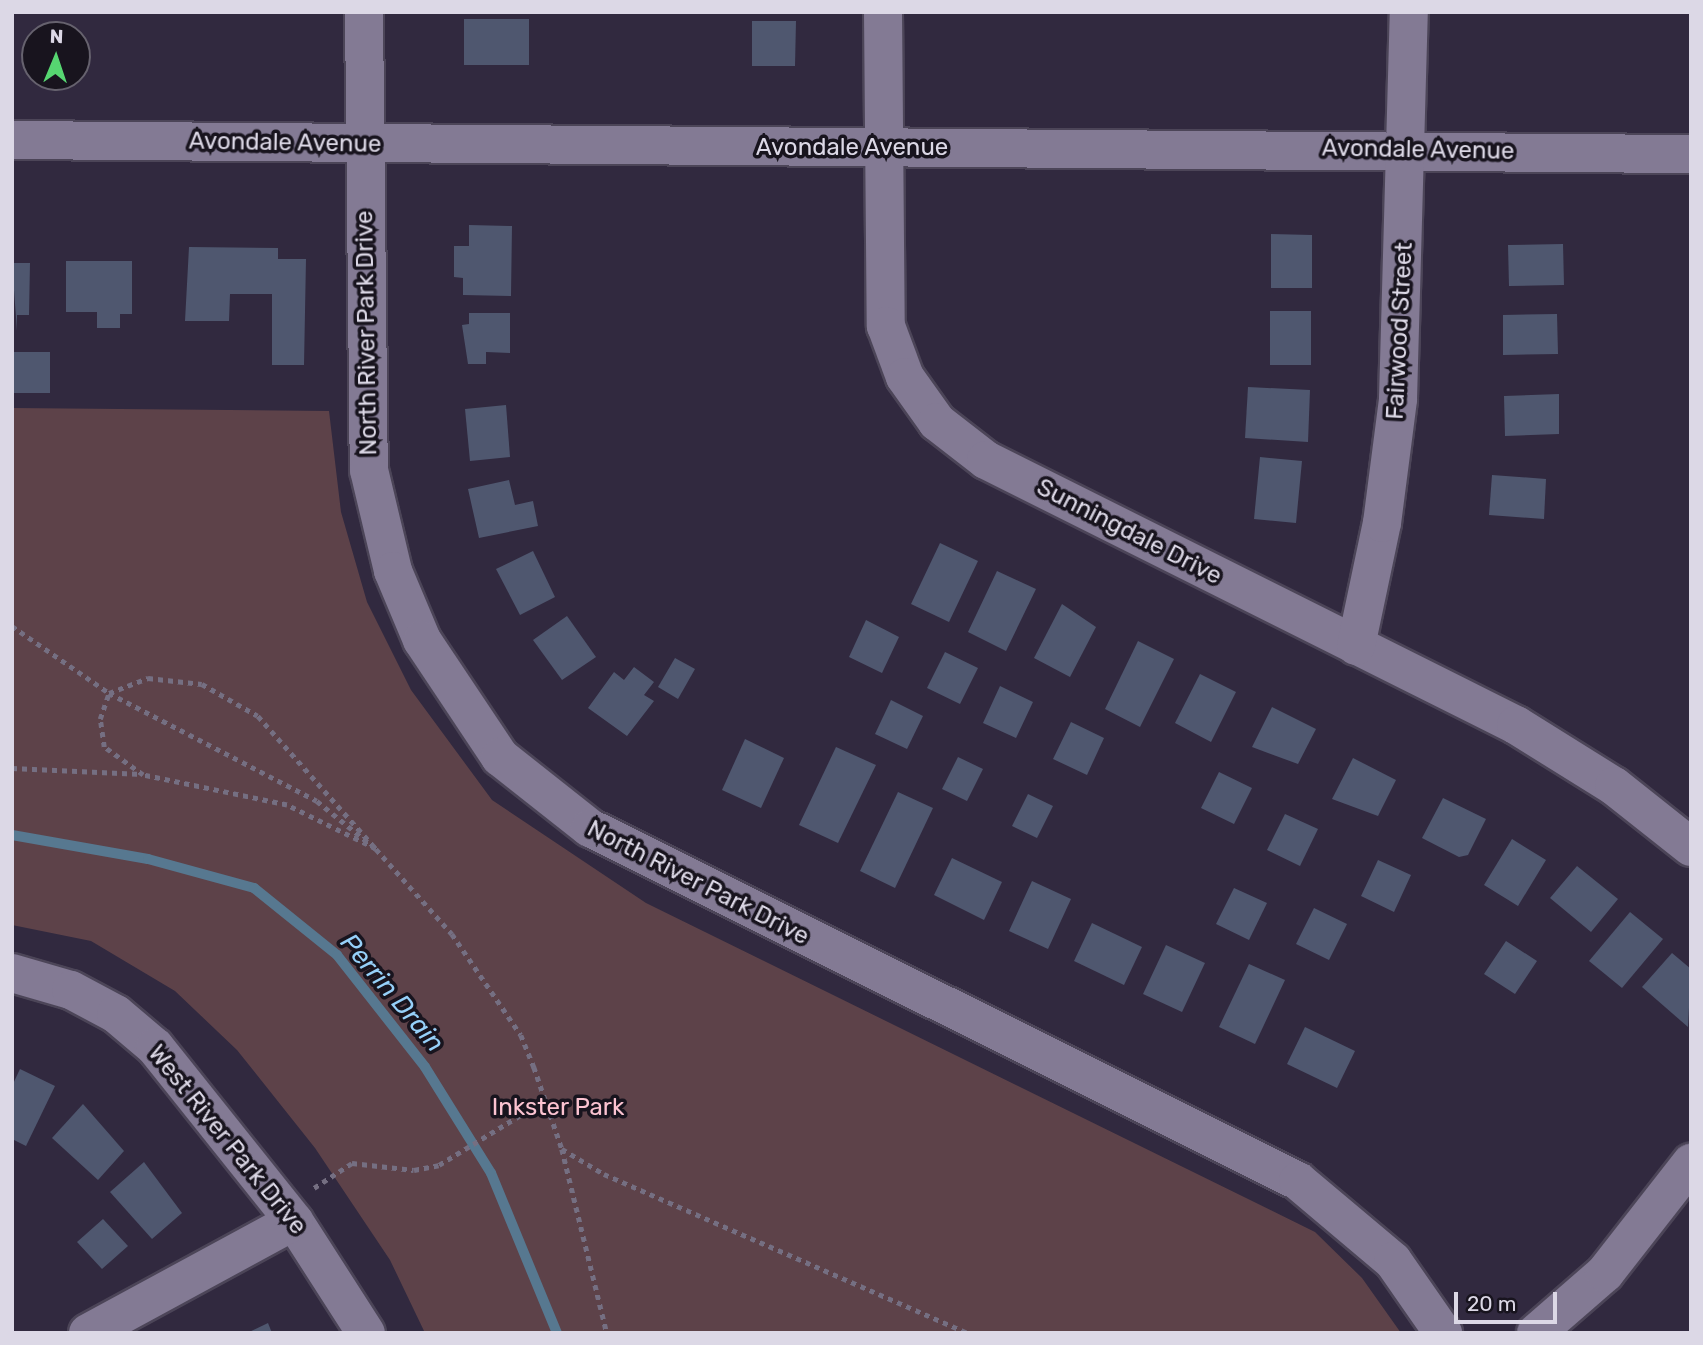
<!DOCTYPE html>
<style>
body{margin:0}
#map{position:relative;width:1703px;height:1345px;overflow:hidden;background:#31293f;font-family:Rubik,sans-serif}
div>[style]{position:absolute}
.green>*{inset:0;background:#5d4249}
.stream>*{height:10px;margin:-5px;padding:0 5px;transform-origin:5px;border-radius:5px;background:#577890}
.building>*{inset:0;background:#4f576f}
.path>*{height:4.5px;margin-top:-2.25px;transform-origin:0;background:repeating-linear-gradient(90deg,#756f82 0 5px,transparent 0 10px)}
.roads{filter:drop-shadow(2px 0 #4c4558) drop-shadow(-2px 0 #4c4558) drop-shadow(0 2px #4c4558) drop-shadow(0 -2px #4c4558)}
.minor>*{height:38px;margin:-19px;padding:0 19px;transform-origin:19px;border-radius:19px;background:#837a94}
span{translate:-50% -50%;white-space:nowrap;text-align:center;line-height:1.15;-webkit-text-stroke:7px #18141e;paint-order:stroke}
.street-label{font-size:24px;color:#dcd8e6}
.park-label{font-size:24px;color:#fbc3d1}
.water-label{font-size:26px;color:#96d0f9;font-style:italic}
.frame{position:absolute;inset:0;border:14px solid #dcd8e6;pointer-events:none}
.north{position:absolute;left:21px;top:21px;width:70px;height:70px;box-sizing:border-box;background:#18141e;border:2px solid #66626e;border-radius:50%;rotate:2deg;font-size:19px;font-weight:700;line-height:28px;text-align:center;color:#dcd8e6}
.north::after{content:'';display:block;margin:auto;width:24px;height:32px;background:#56d671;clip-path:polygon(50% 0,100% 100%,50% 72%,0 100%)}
.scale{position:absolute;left:1454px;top:1292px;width:103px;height:32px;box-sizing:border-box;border:4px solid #dcd8e6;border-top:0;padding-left:9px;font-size:21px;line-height:24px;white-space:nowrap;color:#dcd8e6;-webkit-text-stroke:5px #18141e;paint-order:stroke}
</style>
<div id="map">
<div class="green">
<i style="clip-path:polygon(12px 408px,329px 411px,341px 512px,367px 602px,411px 690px,492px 800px,646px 903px,1315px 1232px,1362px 1278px,1401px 1333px,425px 1333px,390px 1260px,315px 1148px,237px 1050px,175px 991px,91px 941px,12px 925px)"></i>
</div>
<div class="stream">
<i style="left:12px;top:835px;width:138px;rotate:10deg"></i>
<i style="left:148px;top:859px;width:110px;rotate:15.3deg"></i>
<i style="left:254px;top:888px;width:107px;rotate:38.9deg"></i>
<i style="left:337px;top:955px;width:142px;rotate:51.8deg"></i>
<i style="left:425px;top:1067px;width:125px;rotate:58.1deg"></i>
<i style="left:491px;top:1173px;width:173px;rotate:67.6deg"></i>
</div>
<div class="building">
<i style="clip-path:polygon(464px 19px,529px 19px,529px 65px,464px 65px)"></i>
<i style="clip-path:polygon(752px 21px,796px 21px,795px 66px,752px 66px)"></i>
<i style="clip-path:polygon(469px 225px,512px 226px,511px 296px,463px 295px,463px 278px,454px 277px,454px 246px,469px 246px)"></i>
<i style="clip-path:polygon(1271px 234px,1312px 235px,1312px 288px,1271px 288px)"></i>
<i style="clip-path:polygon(1563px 244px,1564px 285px,1509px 286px,1508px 245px)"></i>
<i style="clip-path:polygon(189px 247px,278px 248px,278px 259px,306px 259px,304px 365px,272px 365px,272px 294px,230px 294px,229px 321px,185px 321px)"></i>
<i style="clip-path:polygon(66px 261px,132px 261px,132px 314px,120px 314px,120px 328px,97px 328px,97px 312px,66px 312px)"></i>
<i style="clip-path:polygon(12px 263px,30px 263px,29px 315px,17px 315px,17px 331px)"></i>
<i style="clip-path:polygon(1270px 311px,1311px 311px,1311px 365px,1270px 365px)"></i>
<i style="clip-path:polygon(469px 313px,510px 313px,510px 353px,486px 352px,486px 364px,468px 364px,462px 325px,469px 324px)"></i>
<i style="clip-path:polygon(1557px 314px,1558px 354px,1503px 355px,1503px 315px)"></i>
<i style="clip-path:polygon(13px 352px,50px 352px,50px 393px,13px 393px)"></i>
<i style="clip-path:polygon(1248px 387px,1310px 390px,1308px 442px,1245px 438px)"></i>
<i style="clip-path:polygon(1559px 394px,1559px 434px,1505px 436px,1504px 396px)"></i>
<i style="clip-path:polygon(506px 405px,510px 457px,470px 461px,465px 409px)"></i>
<i style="clip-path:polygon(1260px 457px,1302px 461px,1296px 523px,1254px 519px)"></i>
<i style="clip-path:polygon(1492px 475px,1546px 479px,1544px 519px,1489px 515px)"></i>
<i style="clip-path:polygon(509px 480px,515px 505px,533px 501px,538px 526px,479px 538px,468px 489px)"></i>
<i style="clip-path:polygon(940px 543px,978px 561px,949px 622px,911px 604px)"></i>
<i style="clip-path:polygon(533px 551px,555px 597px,520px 615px,496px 569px)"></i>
<i style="clip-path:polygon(997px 571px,1036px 589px,1006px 651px,968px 632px)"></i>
<i style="clip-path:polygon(1062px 604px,1096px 627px,1070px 677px,1034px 658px)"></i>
<i style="clip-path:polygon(567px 616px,596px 657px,562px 680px,533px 640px)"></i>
<i style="clip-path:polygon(866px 620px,899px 637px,882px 673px,849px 657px)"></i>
<i style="clip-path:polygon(1138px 641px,1174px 659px,1140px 727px,1105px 709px)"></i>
<i style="clip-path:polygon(945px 652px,978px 668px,960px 704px,927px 688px)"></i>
<i style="clip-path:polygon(675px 658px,695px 669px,678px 699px,658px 687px)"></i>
<i style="clip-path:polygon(634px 667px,654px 682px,644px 695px,654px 701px,627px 736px,588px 708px,614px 672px,624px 680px)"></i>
<i style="clip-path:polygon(1200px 674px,1236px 692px,1211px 742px,1175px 723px)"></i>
<i style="clip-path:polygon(1000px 686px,1033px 702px,1016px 738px,983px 723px)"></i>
<i style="clip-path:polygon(891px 700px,923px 716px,907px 749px,875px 734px)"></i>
<i style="clip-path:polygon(1272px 707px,1316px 729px,1298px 764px,1252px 747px)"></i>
<i style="clip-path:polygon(1071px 722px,1104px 738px,1087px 775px,1053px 759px)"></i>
<i style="clip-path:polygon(745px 739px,784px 758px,761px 808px,722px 790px)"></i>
<i style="clip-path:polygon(836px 747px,876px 765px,838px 843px,799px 825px)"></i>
<i style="clip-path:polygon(958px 757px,983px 769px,967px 801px,942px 789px)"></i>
<i style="clip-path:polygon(1353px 758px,1396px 780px,1378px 816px,1332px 799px)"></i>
<i style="clip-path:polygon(1219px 772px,1252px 788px,1234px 824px,1201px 808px)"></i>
<i style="clip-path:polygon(898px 792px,933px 808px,895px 888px,860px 871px)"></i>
<i style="clip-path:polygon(1028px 794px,1053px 806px,1037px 838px,1012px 826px)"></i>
<i style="clip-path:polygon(1443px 798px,1486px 819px,1468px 855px,1459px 857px,1422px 838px)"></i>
<i style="clip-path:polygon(1285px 814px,1318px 829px,1300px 866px,1267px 850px)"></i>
<i style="clip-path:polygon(1512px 839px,1546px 860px,1518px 906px,1484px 885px)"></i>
<i style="clip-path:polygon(952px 858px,1002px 882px,984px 920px,934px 895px)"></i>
<i style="clip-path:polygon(1378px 860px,1411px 875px,1394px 912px,1361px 896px)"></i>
<i style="clip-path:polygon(1577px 866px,1618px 899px,1591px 932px,1550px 898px)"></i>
<i style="clip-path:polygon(1032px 881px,1071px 899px,1048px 949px,1009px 931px)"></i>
<i style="clip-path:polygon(1234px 888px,1267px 903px,1249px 940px,1216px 924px)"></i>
<i style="clip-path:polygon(1314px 908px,1347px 924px,1329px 960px,1296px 944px)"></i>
<i style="clip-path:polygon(1630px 912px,1663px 939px,1622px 988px,1589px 961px)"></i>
<i style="clip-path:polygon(1092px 923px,1142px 947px,1124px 985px,1074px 961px)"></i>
<i style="clip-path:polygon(1506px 941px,1537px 961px,1515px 994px,1484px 974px)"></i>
<i style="clip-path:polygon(1166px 945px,1205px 963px,1182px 1012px,1143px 994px)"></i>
<i style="clip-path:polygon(1672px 953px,1691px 969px,1688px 1027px,1642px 987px)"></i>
<i style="clip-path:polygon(1249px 964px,1285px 980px,1255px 1044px,1219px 1027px)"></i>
<i style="clip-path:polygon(1305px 1027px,1355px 1051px,1337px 1088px,1287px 1064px)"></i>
<i style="clip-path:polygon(20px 1069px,55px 1086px,26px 1146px,12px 1139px,12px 1086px)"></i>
<i style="clip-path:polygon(83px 1104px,124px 1151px,98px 1180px,52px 1138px)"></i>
<i style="clip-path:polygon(144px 1162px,182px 1213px,152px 1239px,110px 1192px)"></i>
<i style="clip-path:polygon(103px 1219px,128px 1246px,102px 1269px,77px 1242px)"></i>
<i style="clip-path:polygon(268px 1323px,272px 1333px,247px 1333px)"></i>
</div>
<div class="path">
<i style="left:12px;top:626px;width:118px;rotate:34.6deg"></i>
<i style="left:109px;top:693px;width:234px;rotate:27.4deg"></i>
<i style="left:317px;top:801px;width:76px;rotate:39.1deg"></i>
<i style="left:376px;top:849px;width:114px;rotate:48.2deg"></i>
<i style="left:452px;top:934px;width:122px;rotate:55.7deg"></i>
<i style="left:521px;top:1035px;width:35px;rotate:68deg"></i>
<i style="left:534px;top:1067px;width:87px;rotate:71.1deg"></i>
<i style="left:562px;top:1149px;width:189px;rotate:76.3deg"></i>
<i style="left:148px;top:678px;width:54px;rotate:6.3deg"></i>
<i style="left:202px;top:684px;width:64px;rotate:29.7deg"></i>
<i style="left:258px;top:716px;width:178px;rotate:48.4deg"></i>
<i style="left:376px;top:849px;width:99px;rotate:-153.7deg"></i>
<i style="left:287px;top:805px;width:147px;rotate:-168.2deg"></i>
<i style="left:143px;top:775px;width:48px;rotate:-144.3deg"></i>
<i style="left:104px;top:747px;width:28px;rotate:-98deg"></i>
<i style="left:100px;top:719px;width:28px;rotate:-71deg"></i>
<i style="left:109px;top:693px;width:42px;rotate:-21deg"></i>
<i style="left:12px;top:768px;width:130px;rotate:2.6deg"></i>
<i style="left:562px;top:1149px;width:49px;rotate:30.8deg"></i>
<i style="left:604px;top:1174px;width:397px;rotate:23.6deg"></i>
<i style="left:314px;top:1188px;width:45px;rotate:-33.3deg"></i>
<i style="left:352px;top:1163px;width:62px;rotate:6.4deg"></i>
<i style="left:414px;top:1170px;width:25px;rotate:-11deg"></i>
<i style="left:439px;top:1165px;width:124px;rotate:-31.5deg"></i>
</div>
<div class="roads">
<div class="minor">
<i style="left:364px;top:12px;width:458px;rotate:89.4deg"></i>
<i style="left:369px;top:470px;width:104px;rotate:76.6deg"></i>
<i style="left:393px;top:571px;width:75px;rotate:67.2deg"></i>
<i style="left:422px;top:640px;width:141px;rotate:56.3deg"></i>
<i style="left:500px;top:757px;width:115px;rotate:38.3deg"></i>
<i style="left:590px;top:828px;width:791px;rotate:26.5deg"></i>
<i style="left:1298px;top:1181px;width:124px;rotate:40.1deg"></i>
<i style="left:1393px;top:1261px;width:88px;rotate:55.2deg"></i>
<i style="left:883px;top:12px;width:314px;rotate:89.5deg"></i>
<i style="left:886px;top:326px;width:54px;rotate:69.6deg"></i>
<i style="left:905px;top:377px;width:55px;rotate:54.6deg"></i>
<i style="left:937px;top:422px;width:62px;rotate:37.8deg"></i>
<i style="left:986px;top:460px;width:593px;rotate:26.57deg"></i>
<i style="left:1516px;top:725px;width:115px;rotate:31.9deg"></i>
<i style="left:1614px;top:786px;width:98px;rotate:38.4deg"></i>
<i style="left:12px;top:140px;width:1679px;rotate:0.48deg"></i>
<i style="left:1356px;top:646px;width:126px;rotate:-78.1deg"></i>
<i style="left:1382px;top:523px;width:125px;rotate:-82.6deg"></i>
<i style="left:1398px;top:399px;width:387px;rotate:-88.4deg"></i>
<i style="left:12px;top:973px;width:61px;rotate:16.1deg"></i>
<i style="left:71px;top:990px;width:51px;rotate:28.1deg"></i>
<i style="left:116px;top:1014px;width:51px;rotate:40.2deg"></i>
<i style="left:155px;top:1047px;width:223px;rotate:51.4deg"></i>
<i style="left:294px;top:1221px;width:133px;rotate:57.3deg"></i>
<i style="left:88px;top:1333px;width:234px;rotate:-28.5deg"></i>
<i style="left:1536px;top:1333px;width:91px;rotate:-41deg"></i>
<i style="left:1605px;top:1273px;width:140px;rotate:-52deg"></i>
</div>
</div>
<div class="street-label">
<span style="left:285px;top:143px;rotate:1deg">Avondale Avenue</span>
<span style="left:852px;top:148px">Avondale Avenue</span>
<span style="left:1418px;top:150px;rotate:1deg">Avondale Avenue</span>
<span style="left:1400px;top:331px;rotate:-87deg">Fairwood Street</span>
<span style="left:367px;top:333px;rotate:-91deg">North River Park Drive</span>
<span style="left:1129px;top:532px;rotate:27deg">Sunningdale Drive</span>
<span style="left:698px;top:883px;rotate:27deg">North River Park Drive</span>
<span style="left:227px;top:1140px;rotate:51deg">West River Park Drive</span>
</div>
<div class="park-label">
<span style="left:558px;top:1108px">Inkster Park</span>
</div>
<div class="water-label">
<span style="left:392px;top:993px;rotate:50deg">Perrin Drain</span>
</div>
<div class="frame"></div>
<div class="north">N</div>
<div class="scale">20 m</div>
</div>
